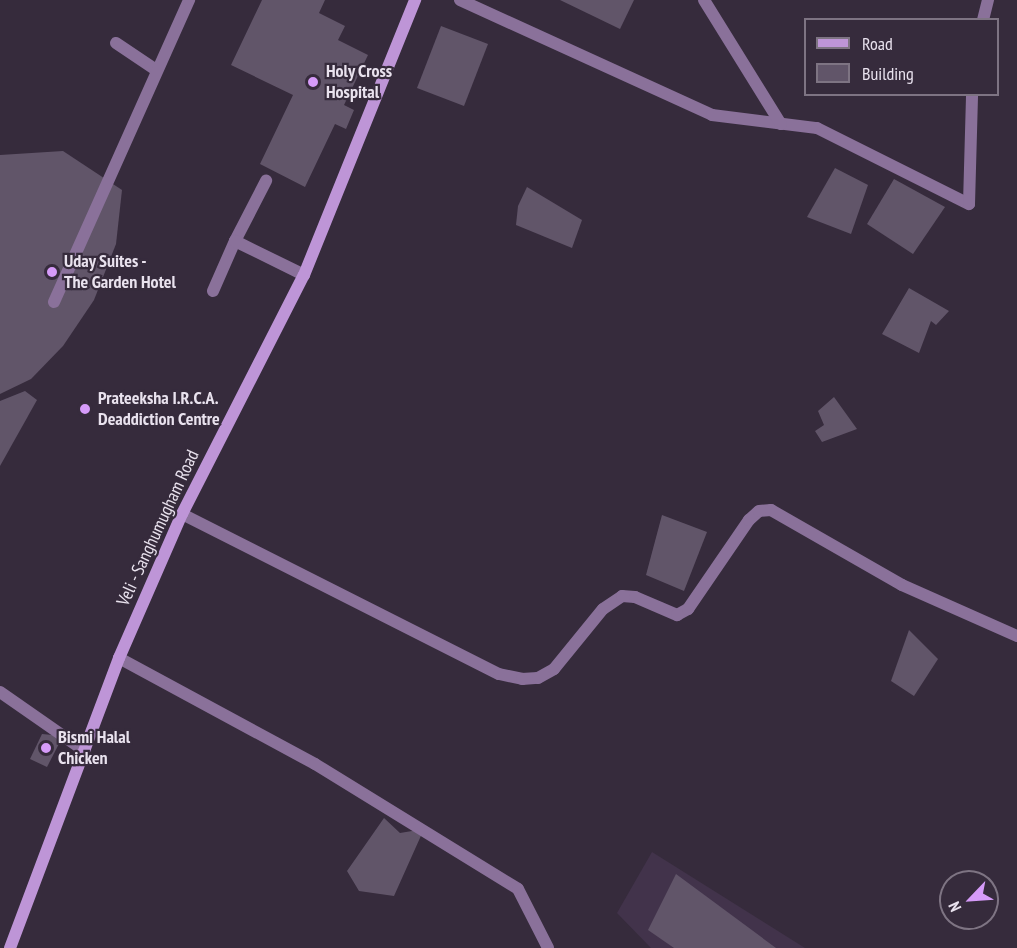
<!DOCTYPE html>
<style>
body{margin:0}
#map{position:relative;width:1017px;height:948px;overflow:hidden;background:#362b3c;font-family:"PT Sans Narrow",sans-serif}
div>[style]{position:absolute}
.built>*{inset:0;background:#42334b}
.building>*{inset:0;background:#615569}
.lane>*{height:12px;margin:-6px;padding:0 6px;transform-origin:6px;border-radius:6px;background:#8a719a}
.street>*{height:12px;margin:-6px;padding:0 6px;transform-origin:6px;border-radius:6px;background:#8a719a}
.secondary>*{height:12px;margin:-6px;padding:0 6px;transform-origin:6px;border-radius:6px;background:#be95d7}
.dots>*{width:16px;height:16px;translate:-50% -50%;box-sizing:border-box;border:3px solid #362b3c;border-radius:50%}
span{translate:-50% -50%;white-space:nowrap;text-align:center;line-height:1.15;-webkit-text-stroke:4.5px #362b3c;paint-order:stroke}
.poi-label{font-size:18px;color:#e9e2ee;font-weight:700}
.left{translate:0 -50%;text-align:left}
.street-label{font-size:18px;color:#e9e2ee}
.legend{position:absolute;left:804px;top:18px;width:195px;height:78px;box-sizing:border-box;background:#362b3c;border:2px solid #7e7483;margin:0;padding:8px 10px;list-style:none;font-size:18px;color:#e9e2ee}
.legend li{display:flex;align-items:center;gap:12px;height:30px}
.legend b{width:30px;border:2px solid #7e7483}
.north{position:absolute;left:939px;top:870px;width:60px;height:60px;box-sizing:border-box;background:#362b3c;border:2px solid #7e7483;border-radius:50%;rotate:245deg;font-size:16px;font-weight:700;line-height:24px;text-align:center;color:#e9e2ee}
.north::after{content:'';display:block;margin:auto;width:21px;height:27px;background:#d69bf9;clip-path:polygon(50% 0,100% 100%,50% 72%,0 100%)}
</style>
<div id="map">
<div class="built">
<i style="clip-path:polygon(652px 852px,805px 948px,651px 948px,617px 913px)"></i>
</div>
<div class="building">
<i style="clip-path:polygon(262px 0,325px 0,319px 13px,345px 26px,338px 40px,368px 55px,344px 105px,354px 110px,346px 129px,335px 124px,305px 187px,260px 164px,293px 95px,231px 65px)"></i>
<i style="clip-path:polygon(560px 0,634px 0,620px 29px)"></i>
<i style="clip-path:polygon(441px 26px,488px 44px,464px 106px,417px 88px)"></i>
<i style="clip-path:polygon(63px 151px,122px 190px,116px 244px,94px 300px,63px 346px,31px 379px,0 394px,0 155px)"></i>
<i style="clip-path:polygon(835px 168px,868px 185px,851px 234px,807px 217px)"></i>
<i style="clip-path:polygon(894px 179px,945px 207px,913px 254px,867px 224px)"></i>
<i style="clip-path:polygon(527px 187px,582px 220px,572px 248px,516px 225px,518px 206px)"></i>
<i style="clip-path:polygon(909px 288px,949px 311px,936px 325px,931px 321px,919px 353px,882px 334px)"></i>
<i style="clip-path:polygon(25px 391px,37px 400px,0 466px,0 401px)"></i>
<i style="clip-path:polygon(834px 397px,857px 429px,822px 442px,815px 431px,824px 425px,818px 411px)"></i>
<i style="clip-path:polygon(662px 515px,707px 532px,684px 591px,646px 575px)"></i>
<i style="clip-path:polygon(909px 630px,938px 659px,914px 696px,891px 681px)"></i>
<i style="clip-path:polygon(42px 734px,63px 736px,47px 767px,30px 759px)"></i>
<i style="clip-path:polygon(384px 818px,400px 833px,424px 829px,394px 896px,359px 891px,347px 871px)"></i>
<i style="clip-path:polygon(676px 874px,776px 948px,674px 948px,648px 930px)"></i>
</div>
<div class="lane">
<i style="left:235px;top:241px;width:68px;rotate:-62.7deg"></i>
<i style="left:213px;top:291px;width:55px;rotate:-66.3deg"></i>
<i style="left:235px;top:241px;width:77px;rotate:26.2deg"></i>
</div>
<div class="street">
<i style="left:460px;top:0;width:277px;rotate:24.5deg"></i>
<i style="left:712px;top:115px;width:106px;rotate:7.1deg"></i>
<i style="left:817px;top:128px;width:170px;rotate:26.6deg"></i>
<i style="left:969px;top:204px;width:110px;rotate:-88.4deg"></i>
<i style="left:704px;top:0;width:146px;rotate:58.2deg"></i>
<i style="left:983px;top:20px;width:21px;rotate:-76deg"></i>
<i style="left:116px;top:43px;width:48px;rotate:34deg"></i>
<i style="left:54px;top:302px;width:331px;rotate:-65.9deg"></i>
<i style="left:182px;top:514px;width:355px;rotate:26.8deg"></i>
<i style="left:499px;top:674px;width:24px;rotate:12deg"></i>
<i style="left:522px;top:679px;width:16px;rotate:-4deg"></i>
<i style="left:538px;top:678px;width:18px;rotate:-29deg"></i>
<i style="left:554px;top:669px;width:77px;rotate:-50.8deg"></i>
<i style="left:603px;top:609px;width:23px;rotate:-34deg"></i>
<i style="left:622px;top:596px;width:13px;rotate:4deg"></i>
<i style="left:635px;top:597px;width:46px;rotate:23.2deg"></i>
<i style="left:677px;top:615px;width:13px;rotate:-29deg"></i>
<i style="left:688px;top:609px;width:108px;rotate:-55.6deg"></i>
<i style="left:749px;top:520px;width:13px;rotate:-42deg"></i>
<i style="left:759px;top:511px;width:12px;rotate:-5deg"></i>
<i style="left:771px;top:510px;width:151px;rotate:29.8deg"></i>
<i style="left:902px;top:585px;width:126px;rotate:23.9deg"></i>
<i style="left:119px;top:658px;width:223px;rotate:28.4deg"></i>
<i style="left:315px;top:764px;width:238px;rotate:31.6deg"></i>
<i style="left:518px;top:889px;width:66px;rotate:63deg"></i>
<i style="left:0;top:692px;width:100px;rotate:34.8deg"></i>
</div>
<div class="secondary">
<i style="left:10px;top:948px;width:310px;rotate:-69.4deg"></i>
<i style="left:119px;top:658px;width:157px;rotate:-66.4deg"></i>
<i style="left:182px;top:514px;width:268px;rotate:-63deg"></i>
<i style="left:304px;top:275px;width:297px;rotate:-68deg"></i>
</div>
<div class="dots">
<i style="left:313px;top:82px;background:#d69bf9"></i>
<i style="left:52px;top:272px;background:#d69bf9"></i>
<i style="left:85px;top:409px;background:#d69bf9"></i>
<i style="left:46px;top:748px;background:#d69bf9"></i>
</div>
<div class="poi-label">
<span class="left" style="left:326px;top:82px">Holy Cross<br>Hospital</span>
<span class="left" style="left:64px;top:272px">Uday Suites -<br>The Garden Hotel</span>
<span class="left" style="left:98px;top:409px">Prateeksha I.R.C.A.<br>Deaddiction Centre</span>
<span class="left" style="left:58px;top:748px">Bismi Halal<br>Chicken</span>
</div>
<div class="street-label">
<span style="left:158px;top:528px;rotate:-65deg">Veli - Sanghumugham Road</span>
</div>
<ul class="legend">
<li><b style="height:8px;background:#be95d7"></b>Road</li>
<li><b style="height:16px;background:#615569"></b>Building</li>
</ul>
<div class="north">N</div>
</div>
